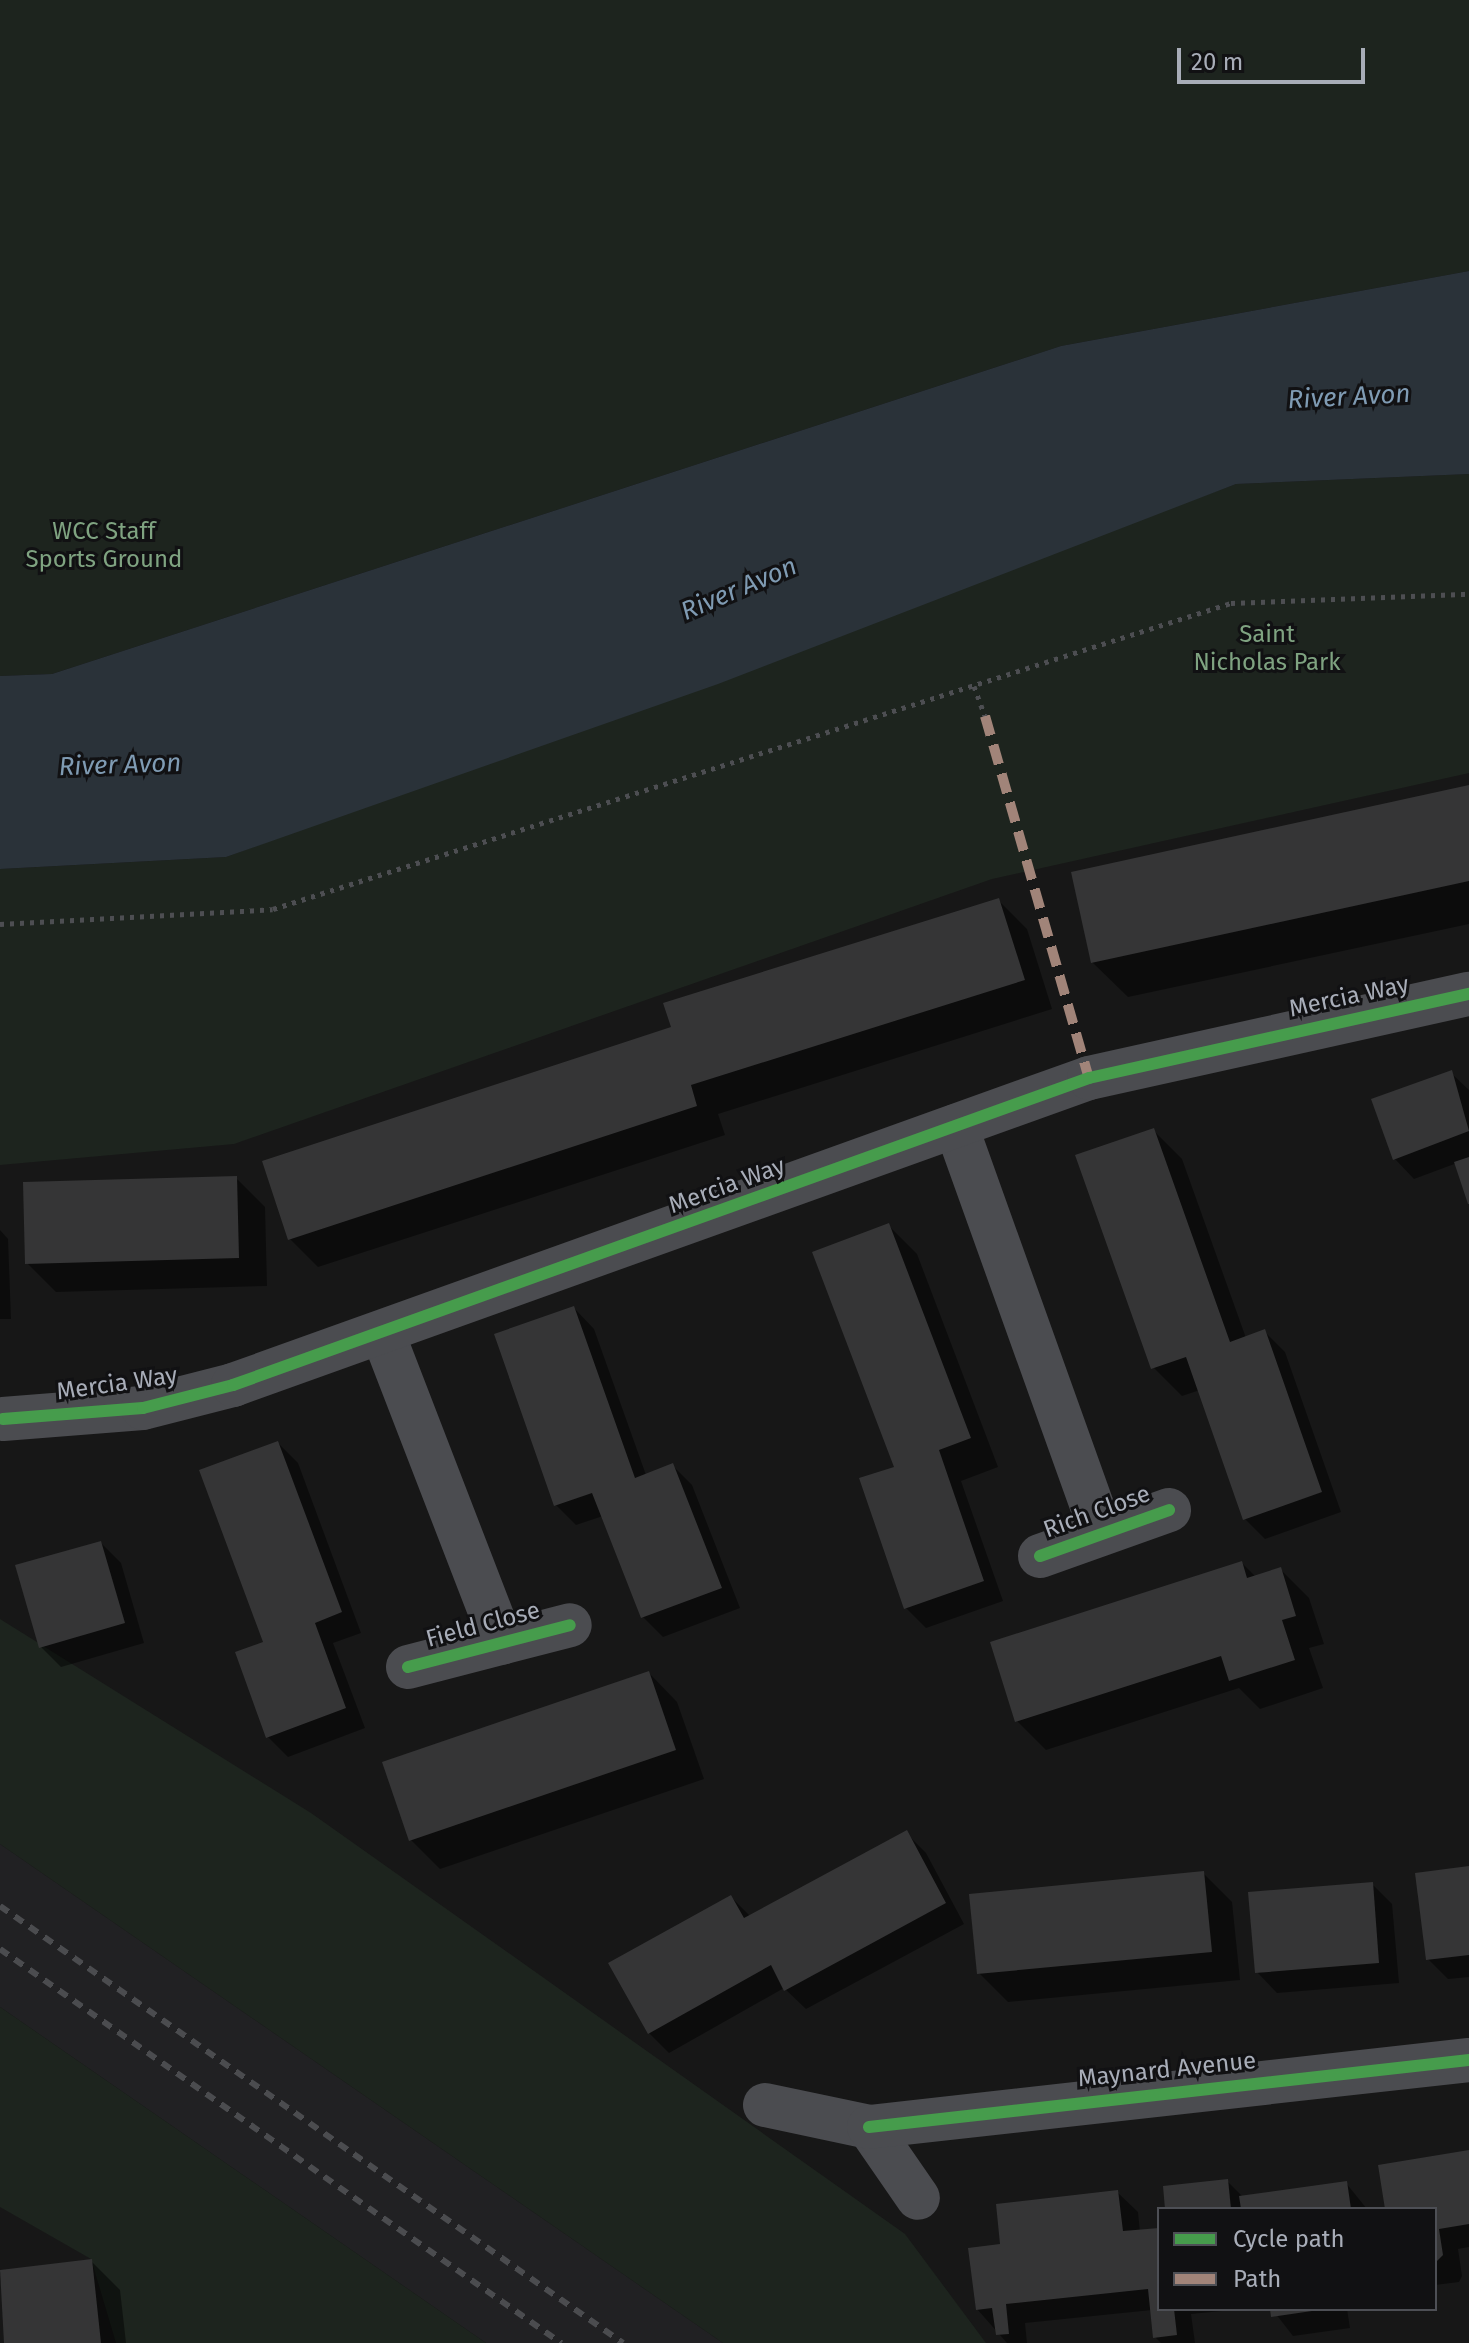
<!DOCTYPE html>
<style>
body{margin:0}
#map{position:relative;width:1469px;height:2343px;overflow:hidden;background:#171717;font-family:"Fira Sans",sans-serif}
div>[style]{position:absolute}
.built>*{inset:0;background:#212123}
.green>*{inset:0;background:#1d241e}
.water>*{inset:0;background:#2a3239}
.shadow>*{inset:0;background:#0007}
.building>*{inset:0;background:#353536}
.path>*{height:5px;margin-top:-2.5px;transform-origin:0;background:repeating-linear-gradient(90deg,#4d4e52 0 4px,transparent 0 10px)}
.street>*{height:44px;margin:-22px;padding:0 22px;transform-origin:22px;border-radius:22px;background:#4b4c50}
.rail>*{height:6px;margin-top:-3px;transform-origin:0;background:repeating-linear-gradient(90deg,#4b4c4f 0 10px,transparent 0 18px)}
.quiet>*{height:10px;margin-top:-5px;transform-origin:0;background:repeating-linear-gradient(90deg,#a18479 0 20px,transparent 0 30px)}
.cycleway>*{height:12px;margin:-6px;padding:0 6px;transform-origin:6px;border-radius:6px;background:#469c4c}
span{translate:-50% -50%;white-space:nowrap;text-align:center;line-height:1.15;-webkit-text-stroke:6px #111113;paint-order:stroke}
.park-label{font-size:24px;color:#7fa381}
.street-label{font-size:24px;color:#a8adb8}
.water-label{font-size:26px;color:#7f9bb3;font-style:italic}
.legend{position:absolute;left:1157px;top:2207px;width:280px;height:104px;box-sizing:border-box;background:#111113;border:2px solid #4d4f55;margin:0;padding:10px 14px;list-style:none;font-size:24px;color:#a8adb8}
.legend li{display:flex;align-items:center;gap:16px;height:40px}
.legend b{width:40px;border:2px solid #4d4f55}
.scale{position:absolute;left:1177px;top:48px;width:188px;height:36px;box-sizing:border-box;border:4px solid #a8adb8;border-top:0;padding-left:10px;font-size:24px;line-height:28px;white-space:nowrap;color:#a8adb8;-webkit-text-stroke:6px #111113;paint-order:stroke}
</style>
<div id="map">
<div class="built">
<i style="clip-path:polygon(0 1844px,723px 2343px,486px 2343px,0 2007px)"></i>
</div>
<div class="green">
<i style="clip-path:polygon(0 0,1469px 0,1469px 271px,1061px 346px,52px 674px,0 676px)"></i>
<i style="clip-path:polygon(1469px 474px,1469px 773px,992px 879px,234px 1144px,0 1165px,0 869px,226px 857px,1236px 484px)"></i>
<i style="clip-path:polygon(0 1619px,311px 1813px,905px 2234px,986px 2343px,723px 2343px,0 1844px)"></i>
<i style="clip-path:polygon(0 2007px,486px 2343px,116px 2343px,91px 2259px,0 2207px)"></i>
</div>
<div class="water">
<i style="clip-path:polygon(1469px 271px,1469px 474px,1236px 484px,718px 684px,226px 857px,0 869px,0 676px,52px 674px,1061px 346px)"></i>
</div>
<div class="shadow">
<i style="clip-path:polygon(1469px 788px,1469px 924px,1128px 997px,1092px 962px)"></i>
<i style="clip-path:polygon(998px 900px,1027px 929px,1052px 1009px,718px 1114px,725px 1135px,318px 1267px,290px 1239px,674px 1029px)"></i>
<i style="clip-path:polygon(1451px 1073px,1469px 1090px,1469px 1198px,1457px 1163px,1414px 1179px,1394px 1158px)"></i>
<i style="clip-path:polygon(1153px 1130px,1182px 1159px,1246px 1338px,1265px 1332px,1285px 1352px,1341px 1512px,1265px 1539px,1245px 1519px,1200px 1390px,1182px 1396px,1153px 1367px)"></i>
<i style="clip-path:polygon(236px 1178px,265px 1207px,267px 1286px,56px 1292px,27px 1263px)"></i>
<i style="clip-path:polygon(888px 1225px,917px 1254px,998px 1467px,961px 1481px,1003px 1601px,926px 1628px,906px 1608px)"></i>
<i style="clip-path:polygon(0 1230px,8px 1239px,11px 1319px,0 1319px)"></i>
<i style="clip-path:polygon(574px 1308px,594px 1329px,646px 1475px,672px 1465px,692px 1485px,740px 1608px,663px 1637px,643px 1617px,603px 1516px,576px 1525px,556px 1505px)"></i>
<i style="clip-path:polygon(278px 1443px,298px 1463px,361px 1633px,333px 1643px,365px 1728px,288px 1757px,268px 1737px,266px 1643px)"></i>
<i style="clip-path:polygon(101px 1543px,121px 1563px,144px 1643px,61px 1667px,41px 1647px)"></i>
<i style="clip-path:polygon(1242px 1563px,1256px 1577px,1280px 1569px,1309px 1598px,1324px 1644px,1309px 1648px,1323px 1688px,1260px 1709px,1239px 1688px,1046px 1750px,1017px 1721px)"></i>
<i style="clip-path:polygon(649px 1673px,677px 1702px,704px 1779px,440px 1869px,411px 1840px,385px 1764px)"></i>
<i style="clip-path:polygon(906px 1833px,926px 1853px,964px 1924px,806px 2009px,784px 1988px,669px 2053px,649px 2033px,731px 1897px,751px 1917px)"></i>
<i style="clip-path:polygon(1469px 1868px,1469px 1977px,1448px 1979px,1428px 1959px)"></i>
<i style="clip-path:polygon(1203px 1873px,1232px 1902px,1240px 1980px,1008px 2002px,979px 1973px)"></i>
<i style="clip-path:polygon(1372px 1884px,1392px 1904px,1399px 1983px,1277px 1993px,1257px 1972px)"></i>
<i style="clip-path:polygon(1469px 2152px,1469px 2247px,1458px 2249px,1462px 2276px,1459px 2282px,1435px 2285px,1435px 2209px,1387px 2209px)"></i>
<i style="clip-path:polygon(1227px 2181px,1244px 2198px,1346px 2183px,1367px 2209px,1167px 2209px)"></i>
<i style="clip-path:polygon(1117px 2192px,1138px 2212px,1140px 2232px,1159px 2230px,1159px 2309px,1222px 2311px,1191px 2314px,1195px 2343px,1161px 2343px,1155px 2337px,1152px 2310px,1025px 2323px,1027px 2343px,1007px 2343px,977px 2309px,1002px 2246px)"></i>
<i style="clip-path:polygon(91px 2261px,120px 2290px,126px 2343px,6px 2343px,0 2272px)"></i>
<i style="clip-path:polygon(1272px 2309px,1347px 2309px,1350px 2328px,1293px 2336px)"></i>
</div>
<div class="building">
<i style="clip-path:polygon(1469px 785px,1469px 881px,1091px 963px,1071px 872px)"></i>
<i style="clip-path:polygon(999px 898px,1025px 980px,691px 1085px,697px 1106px,288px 1240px,262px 1161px,671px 1027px,663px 1003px)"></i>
<i style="clip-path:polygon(1452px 1070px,1469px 1131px,1393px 1160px,1371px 1099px)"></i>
<i style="clip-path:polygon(1154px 1128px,1230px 1342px,1265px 1329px,1322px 1492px,1243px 1520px,1186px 1357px,1151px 1369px,1075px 1155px)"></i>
<i style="clip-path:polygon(1469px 1157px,1469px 1204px,1468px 1204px,1454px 1162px)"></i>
<i style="clip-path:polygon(237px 1176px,239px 1258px,25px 1264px,23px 1182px)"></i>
<i style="clip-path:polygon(889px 1223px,971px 1438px,939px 1450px,984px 1581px,904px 1609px,859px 1478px,894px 1467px,812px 1252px)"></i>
<i style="clip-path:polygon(574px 1306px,635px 1478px,673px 1463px,722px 1588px,641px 1618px,592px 1493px,554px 1506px,494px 1334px)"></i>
<i style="clip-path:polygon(278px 1441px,342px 1612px,315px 1623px,346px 1708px,266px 1738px,235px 1652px,263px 1642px,199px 1470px)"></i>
<i style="clip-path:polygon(101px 1541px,125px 1623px,39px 1648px,15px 1565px)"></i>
<i style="clip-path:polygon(1242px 1561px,1247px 1578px,1281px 1567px,1296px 1616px,1282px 1620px,1295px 1660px,1229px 1681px,1221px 1656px,1015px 1722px,990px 1642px)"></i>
<i style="clip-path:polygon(649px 1671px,676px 1750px,409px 1841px,382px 1762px)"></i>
<i style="clip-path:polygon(907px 1830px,946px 1903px,784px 1991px,771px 1965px,648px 2034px,608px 1963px,731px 1895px,744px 1918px)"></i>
<i style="clip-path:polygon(1469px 1866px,1469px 1955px,1426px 1960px,1415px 1873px)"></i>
<i style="clip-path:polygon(1204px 1871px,1212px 1952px,977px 1974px,969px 1894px)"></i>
<i style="clip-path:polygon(1373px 1882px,1379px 1963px,1255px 1973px,1248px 1892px)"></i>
<i style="clip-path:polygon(1469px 2150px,1469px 2224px,1439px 2229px,1443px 2255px,1435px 2263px,1435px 2209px,1385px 2209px,1378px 2165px)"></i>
<i style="clip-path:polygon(1228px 2179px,1231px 2209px,1165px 2209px,1163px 2186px)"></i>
<i style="clip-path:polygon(1347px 2181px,1351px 2209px,1241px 2209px,1239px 2196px)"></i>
<i style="clip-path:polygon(1118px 2190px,1123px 2231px,1159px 2228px,1159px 2309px,1174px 2309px,1177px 2335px,1153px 2338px,1148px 2289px,1006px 2304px,1009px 2334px,996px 2335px,992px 2308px,976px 2310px,968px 2248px,1000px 2244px,996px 2204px)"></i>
<i style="clip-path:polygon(92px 2259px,101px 2343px,4px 2343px,0 2270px)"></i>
<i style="clip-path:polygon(1270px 2309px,1312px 2309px,1312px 2311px,1271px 2317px)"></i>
</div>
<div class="path">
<i style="left:974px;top:686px;width:32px;rotate:70deg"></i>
<i style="left:0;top:924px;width:273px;rotate:-3.1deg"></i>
<i style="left:273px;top:909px;width:1006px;rotate:-17.71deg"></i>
<i style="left:1231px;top:603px;width:238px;rotate:-2.2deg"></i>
</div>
<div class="street">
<i style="left:956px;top:1126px;width:432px;rotate:70.3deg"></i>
<i style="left:383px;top:1334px;width:331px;rotate:68.9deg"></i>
<i style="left:3px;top:1419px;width:140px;rotate:-4.5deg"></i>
<i style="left:143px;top:1408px;width:93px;rotate:-14.3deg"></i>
<i style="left:233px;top:1385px;width:909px;rotate:-19.73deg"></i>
<i style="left:1089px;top:1078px;width:389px;rotate:-12.5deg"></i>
<i style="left:1040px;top:1556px;width:137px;rotate:-19.6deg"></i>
<i style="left:408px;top:1667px;width:167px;rotate:-14.5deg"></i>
<i style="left:765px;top:2105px;width:106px;rotate:11.9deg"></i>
<i style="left:869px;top:2127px;width:86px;rotate:55.4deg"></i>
<i style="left:869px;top:2127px;width:604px;rotate:-6.37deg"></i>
</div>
<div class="rail">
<i style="left:0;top:1906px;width:761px;rotate:35.05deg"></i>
<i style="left:0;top:1949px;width:686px;rotate:35.08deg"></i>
</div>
<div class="quiet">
<i style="left:985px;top:716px;width:377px;rotate:74deg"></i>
</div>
<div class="cycleway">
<i style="left:3px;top:1419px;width:140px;rotate:-4.5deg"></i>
<i style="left:143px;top:1408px;width:93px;rotate:-14.3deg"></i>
<i style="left:233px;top:1385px;width:909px;rotate:-19.73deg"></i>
<i style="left:1089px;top:1078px;width:389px;rotate:-12.5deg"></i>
<i style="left:1040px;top:1556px;width:137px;rotate:-19.6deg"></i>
<i style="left:408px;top:1667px;width:167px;rotate:-14.5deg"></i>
<i style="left:869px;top:2127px;width:604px;rotate:-6.37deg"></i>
</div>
<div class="park-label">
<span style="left:104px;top:546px">WCC Staff<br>Sports Ground</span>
<span style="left:1267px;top:649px">Saint<br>Nicholas Park</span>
</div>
<div class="street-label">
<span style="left:1349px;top:997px;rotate:-12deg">Mercia Way</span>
<span style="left:727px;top:1186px;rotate:-20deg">Mercia Way</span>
<span style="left:117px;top:1384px;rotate:-8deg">Mercia Way</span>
<span style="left:1097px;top:1512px;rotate:-20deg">Rich Close</span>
<span style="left:483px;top:1625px;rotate:-15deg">Field Close</span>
<span style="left:1167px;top:2070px;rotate:-6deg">Maynard Avenue</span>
</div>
<div class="water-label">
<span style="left:1349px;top:397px;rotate:-3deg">River Avon</span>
<span style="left:739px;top:589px;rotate:-23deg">River Avon</span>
<span style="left:120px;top:765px;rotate:-2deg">River Avon</span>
</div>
<ul class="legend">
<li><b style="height:10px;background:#469c4c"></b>Cycle path</li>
<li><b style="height:10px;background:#a18479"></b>Path</li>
</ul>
<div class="scale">20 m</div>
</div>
